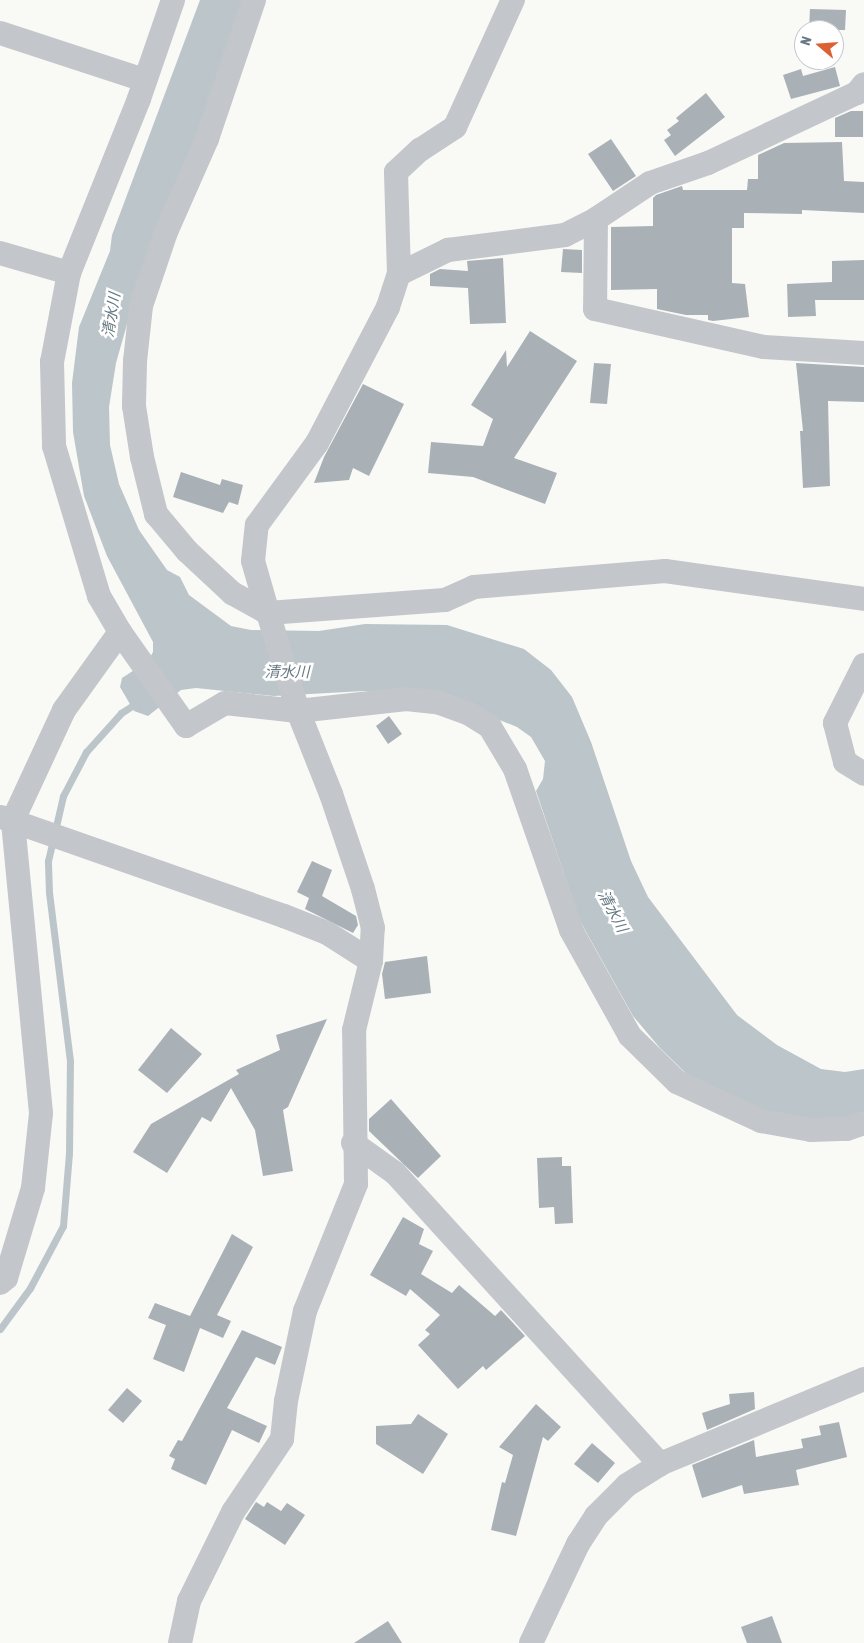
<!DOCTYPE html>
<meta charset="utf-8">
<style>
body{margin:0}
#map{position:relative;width:864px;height:1643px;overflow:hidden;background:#f9f9f6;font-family:"Asap Condensed","Noto Sans JP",sans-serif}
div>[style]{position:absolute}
.water>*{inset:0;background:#bcc5ca}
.stream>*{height:7px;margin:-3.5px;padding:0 3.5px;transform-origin:3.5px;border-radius:3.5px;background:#bcc5ca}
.building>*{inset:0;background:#a9b1b7}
.minor>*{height:24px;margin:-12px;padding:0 12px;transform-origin:12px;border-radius:12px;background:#c3c6ca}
span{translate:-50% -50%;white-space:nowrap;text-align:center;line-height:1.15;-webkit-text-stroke:5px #fff;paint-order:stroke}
.water-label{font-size:15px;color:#657882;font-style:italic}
.north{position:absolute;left:794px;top:20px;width:50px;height:50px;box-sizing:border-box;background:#fff;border:1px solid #c3c9cf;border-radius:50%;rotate:288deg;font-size:14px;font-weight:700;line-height:20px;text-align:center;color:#697886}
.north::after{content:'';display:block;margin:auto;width:18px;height:22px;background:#dd6032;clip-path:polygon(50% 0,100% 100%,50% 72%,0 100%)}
</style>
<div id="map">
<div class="water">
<i style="clip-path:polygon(200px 0,242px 0,214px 96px,143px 268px,116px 363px,109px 407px,110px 445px,119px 484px,139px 530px,167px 570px,180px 577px,189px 595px,231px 626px,251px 630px,319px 631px,365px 624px,447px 625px,524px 649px,551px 670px,572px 697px,591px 742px,631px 861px,648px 897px,737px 1015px,777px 1045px,821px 1069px,845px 1072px,864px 1069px,864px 1116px,832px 1121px,787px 1119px,697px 1084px,660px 1048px,633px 1016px,580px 921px,536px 791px,543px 779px,545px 761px,531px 737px,517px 727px,438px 695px,364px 691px,274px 696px,196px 688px,181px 690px,148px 716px,134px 711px,120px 687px,122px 678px,148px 661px,153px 652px,153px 642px,107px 556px,84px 496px,73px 432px,72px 383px,79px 327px,110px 251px,112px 235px)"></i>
</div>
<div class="stream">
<i style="left:0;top:1329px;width:51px;rotate:-53.8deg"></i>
<i style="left:30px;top:1288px;width:70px;rotate:-62deg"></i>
<i style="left:63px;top:1226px;width:73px;rotate:-85.3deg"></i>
<i style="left:69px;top:1153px;width:92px;rotate:-89.4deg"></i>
<i style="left:70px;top:1061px;width:170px;rotate:-97.1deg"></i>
<i style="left:49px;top:892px;width:31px;rotate:-92deg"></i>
<i style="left:48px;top:861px;width:67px;rotate:-77deg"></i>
<i style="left:63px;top:796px;width:50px;rotate:-62.4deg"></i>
<i style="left:86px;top:752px;width:52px;rotate:-48.1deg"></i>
<i style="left:121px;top:713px;width:20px;rotate:-33deg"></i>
</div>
<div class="building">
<i style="clip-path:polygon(810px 9px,846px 10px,845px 30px,809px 30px)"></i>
<i style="clip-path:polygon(835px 67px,840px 86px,791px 99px,783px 75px,801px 69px,803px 76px)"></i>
<i style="clip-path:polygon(706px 93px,725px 117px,675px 156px,664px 140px,671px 135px,667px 130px,679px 121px,676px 118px)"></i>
<i style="clip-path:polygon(851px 111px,863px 111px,863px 137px,835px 137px,835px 118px)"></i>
<i style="clip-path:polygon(611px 139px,636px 176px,613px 191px,588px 154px)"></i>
<i style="clip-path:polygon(842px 142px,844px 181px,864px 182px,864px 213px,802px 210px,802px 214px,744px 213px,744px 228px,732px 228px,732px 283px,745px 284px,749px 317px,713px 321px,708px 320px,708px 315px,686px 315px,657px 309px,657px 289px,611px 290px,611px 227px,653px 226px,653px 198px,656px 195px,682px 186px,683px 190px,747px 190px,748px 179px,758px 179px,758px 155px,784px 143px)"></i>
<i style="clip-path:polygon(563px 249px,582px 250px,582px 273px,561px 272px)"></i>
<i style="clip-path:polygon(503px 258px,506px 323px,470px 324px,468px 288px,430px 286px,430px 274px,440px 269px,468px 271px,467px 261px)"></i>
<i style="clip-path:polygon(864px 260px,864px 300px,815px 300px,816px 316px,788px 317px,787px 284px,832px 282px,832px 261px)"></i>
<i style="clip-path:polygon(530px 331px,577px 361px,514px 458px,557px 473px,545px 504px,473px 477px,428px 473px,431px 442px,483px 446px,493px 419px,471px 405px,506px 350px,507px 367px)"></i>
<i style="clip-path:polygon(594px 363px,611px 364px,607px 404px,590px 403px)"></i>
<i style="clip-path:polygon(796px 363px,864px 367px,864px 402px,828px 401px,830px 486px,803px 488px,800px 431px,803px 431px)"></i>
<i style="clip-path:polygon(363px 384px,404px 404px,369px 476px,353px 468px,349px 480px,314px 483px,324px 457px)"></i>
<i style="clip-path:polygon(181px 472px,220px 485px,222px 479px,243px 485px,238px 505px,229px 502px,223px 513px,173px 497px)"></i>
<i style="clip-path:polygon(389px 716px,402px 734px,388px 744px,376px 726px)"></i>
<i style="clip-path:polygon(312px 861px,332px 870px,322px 896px,356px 916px,358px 925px,353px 933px,305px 909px,309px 898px,297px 892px)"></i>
<i style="clip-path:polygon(427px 956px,431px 993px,385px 999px,382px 974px,385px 962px)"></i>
<i style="clip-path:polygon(327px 1019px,288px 1107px,283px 1110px,293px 1171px,263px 1176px,255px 1130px,231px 1088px,211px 1122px,202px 1117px,167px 1173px,133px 1152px,151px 1124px,239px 1074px,236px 1070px,280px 1050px,276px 1035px)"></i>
<i style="clip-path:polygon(171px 1028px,202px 1054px,167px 1093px,138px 1070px)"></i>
<i style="clip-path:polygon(391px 1099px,441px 1156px,418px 1178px,369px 1131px,369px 1119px)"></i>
<i style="clip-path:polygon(562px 1157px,562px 1166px,571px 1166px,573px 1223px,555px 1224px,554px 1207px,539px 1208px,537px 1158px)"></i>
<i style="clip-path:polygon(403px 1217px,424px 1229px,419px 1244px,433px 1251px,421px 1274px,452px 1293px,459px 1285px,495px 1316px,501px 1310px,525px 1336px,486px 1370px,483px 1366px,458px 1389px,418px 1345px,430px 1334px,425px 1330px,440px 1315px,410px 1289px,406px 1296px,370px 1275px)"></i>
<i style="clip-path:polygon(232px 1234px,253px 1247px,217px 1315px,231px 1321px,223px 1338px,200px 1328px,184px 1372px,153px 1359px,166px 1325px,148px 1318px,155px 1303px,190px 1316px)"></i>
<i style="clip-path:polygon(242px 1330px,282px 1347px,275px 1365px,256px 1357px,227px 1408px,267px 1426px,259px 1443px,232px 1430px,206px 1485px,171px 1469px,175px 1459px,169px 1456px,178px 1440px,182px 1441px)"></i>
<i style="clip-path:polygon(127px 1388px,142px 1401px,123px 1423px,108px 1410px)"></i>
<i style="clip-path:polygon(754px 1392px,755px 1409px,707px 1430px,702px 1413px,730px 1404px,729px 1394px)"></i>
<i style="clip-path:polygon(536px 1404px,561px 1427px,548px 1441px,543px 1437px,516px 1536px,491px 1530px,502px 1482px,505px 1483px,513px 1455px,499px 1447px)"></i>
<i style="clip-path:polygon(418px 1414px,448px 1434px,423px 1474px,376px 1444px,376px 1426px,411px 1424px)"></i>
<i style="clip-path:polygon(839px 1422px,847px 1457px,796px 1470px,799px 1485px,744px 1494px,742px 1485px,702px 1498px,692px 1465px,754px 1440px,756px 1457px,803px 1448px,801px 1439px,821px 1435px,819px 1426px)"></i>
<i style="clip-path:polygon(592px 1443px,615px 1463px,598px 1483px,574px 1464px)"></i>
<i style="clip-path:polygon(256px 1502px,264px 1507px,267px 1502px,281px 1511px,287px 1503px,305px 1515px,285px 1545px,245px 1519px)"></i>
<i style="clip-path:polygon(772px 1616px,782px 1643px,747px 1643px,741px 1627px)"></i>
<i style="clip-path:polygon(388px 1621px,402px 1643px,354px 1643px)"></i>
</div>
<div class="minor">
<i style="left:173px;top:0;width:105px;rotate:109deg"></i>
<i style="left:139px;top:99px;width:188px;rotate:111.9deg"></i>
<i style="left:69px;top:273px;width:91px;rotate:100.8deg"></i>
<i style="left:52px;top:362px;width:84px;rotate:88.6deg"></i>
<i style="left:54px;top:446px;width:157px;rotate:73.3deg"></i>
<i style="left:99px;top:596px;width:42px;rotate:59.7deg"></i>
<i style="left:120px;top:632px;width:115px;rotate:54.9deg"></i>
<i style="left:186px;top:726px;width:45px;rotate:-30.5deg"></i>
<i style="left:225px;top:703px;width:73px;rotate:6.3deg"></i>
<i style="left:298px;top:711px;width:109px;rotate:-6.3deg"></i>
<i style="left:406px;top:699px;width:31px;rotate:6deg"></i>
<i style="left:437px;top:702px;width:33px;rotate:20deg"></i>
<i style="left:468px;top:713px;width:26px;rotate:32deg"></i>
<i style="left:490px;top:727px;width:49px;rotate:59.2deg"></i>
<i style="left:515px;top:769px;width:170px;rotate:70.8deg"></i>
<i style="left:571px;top:930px;width:121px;rotate:60.9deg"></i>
<i style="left:630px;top:1036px;width:66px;rotate:44.4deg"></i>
<i style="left:677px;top:1082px;width:93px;rotate:24.9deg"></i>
<i style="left:761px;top:1121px;width:51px;rotate:10.2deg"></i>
<i style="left:811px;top:1130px;width:36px;rotate:-2deg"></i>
<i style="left:847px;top:1129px;width:18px;rotate:-19deg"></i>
<i style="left:254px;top:0;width:147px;rotate:108.7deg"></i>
<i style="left:207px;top:139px;width:102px;rotate:113.8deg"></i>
<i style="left:166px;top:232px;width:78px;rotate:108.7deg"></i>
<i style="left:141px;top:306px;width:55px;rotate:96.2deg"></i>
<i style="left:135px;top:361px;width:45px;rotate:91.3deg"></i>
<i style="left:134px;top:406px;width:52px;rotate:81.1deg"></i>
<i style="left:142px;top:457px;width:59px;rotate:76.2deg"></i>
<i style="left:156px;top:514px;width:48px;rotate:50deg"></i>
<i style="left:187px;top:551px;width:62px;rotate:43deg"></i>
<i style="left:232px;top:593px;width:41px;rotate:29.1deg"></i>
<i style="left:268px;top:613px;width:177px;rotate:-4.2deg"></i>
<i style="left:445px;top:600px;width:32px;rotate:-24deg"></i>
<i style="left:474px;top:587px;width:192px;rotate:-4.8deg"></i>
<i style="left:665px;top:571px;width:201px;rotate:8deg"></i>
<i style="left:0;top:33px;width:151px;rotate:18.1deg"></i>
<i style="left:596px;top:219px;width:90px;rotate:90.6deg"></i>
<i style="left:595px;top:309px;width:173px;rotate:12.7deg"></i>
<i style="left:764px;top:347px;width:100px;rotate:3.4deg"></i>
<i style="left:0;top:253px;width:72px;rotate:16.2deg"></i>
<i style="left:399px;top:274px;width:102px;rotate:-91.7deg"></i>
<i style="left:396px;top:172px;width:33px;rotate:-43deg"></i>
<i style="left:420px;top:150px;width:42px;rotate:-33.3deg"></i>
<i style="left:455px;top:127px;width:140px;rotate:-65.5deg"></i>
<i style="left:864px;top:665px;width:65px;rotate:116.6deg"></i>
<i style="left:835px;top:723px;width:40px;rotate:75.6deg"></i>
<i style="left:845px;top:762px;width:22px;rotate:32deg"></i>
<i style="left:1px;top:817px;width:300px;rotate:19.3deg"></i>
<i style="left:284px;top:916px;width:46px;rotate:21.6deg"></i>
<i style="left:327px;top:933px;width:52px;rotate:32.5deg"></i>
<i style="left:353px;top:1143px;width:52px;rotate:35.5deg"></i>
<i style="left:395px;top:1173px;width:394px;rotate:47.7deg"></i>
<i style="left:0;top:1283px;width:8px;rotate:-40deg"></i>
<i style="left:6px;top:1278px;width:94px;rotate:-73.3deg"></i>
<i style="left:33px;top:1188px;width:75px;rotate:-83.9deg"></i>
<i style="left:41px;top:1113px;width:294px;rotate:-95.5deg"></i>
<i style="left:13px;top:820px;width:121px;rotate:-65.1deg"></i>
<i style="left:64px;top:710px;width:96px;rotate:-54.3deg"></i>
<i style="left:180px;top:1643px;width:43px;rotate:-77.9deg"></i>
<i style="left:189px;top:1601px;width:99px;rotate:-63.7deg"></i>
<i style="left:233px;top:1512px;width:88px;rotate:-56.1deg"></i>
<i style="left:282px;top:1439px;width:38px;rotate:-84deg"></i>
<i style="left:286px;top:1401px;width:92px;rotate:-78.1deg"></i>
<i style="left:305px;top:1311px;width:137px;rotate:-68.1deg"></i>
<i style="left:356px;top:1184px;width:154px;rotate:-90.7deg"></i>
<i style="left:354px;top:1030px;width:71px;rotate:-76.2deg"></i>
<i style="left:371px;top:961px;width:33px;rotate:-87deg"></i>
<i style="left:373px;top:928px;width:40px;rotate:-104.4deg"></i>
<i style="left:363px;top:889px;width:100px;rotate:-108.6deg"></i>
<i style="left:331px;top:794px;width:89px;rotate:-111.7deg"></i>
<i style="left:298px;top:711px;width:102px;rotate:-107deg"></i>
<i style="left:268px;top:613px;width:54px;rotate:-106.1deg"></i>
<i style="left:253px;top:561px;width:36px;rotate:-84deg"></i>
<i style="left:257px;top:525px;width:102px;rotate:-53.8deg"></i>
<i style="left:317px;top:443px;width:153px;rotate:-62.4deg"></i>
<i style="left:388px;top:307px;width:35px;rotate:-72deg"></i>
<i style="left:399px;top:274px;width:55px;rotate:-26.1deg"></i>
<i style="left:448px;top:250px;width:118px;rotate:-7.3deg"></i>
<i style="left:565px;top:235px;width:35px;rotate:-27deg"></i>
<i style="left:596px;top:219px;width:65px;rotate:-33.7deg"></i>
<i style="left:650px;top:183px;width:61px;rotate:-19deg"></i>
<i style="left:708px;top:163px;width:165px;rotate:-25.2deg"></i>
<i style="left:857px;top:93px;width:11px;rotate:-52deg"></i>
<i style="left:531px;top:1643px;width:110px;rotate:-64.6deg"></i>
<i style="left:578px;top:1544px;width:33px;rotate:-57deg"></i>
<i style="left:596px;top:1516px;width:44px;rotate:-45deg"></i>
<i style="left:627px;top:1485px;width:39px;rotate:-32deg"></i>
<i style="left:660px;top:1464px;width:221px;rotate:-22.6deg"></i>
</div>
<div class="water-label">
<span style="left:111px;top:315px;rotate:-81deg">清水川</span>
<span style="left:287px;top:672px">清水川</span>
<span style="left:613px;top:911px;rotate:62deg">清水川</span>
</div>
<div class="north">N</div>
</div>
